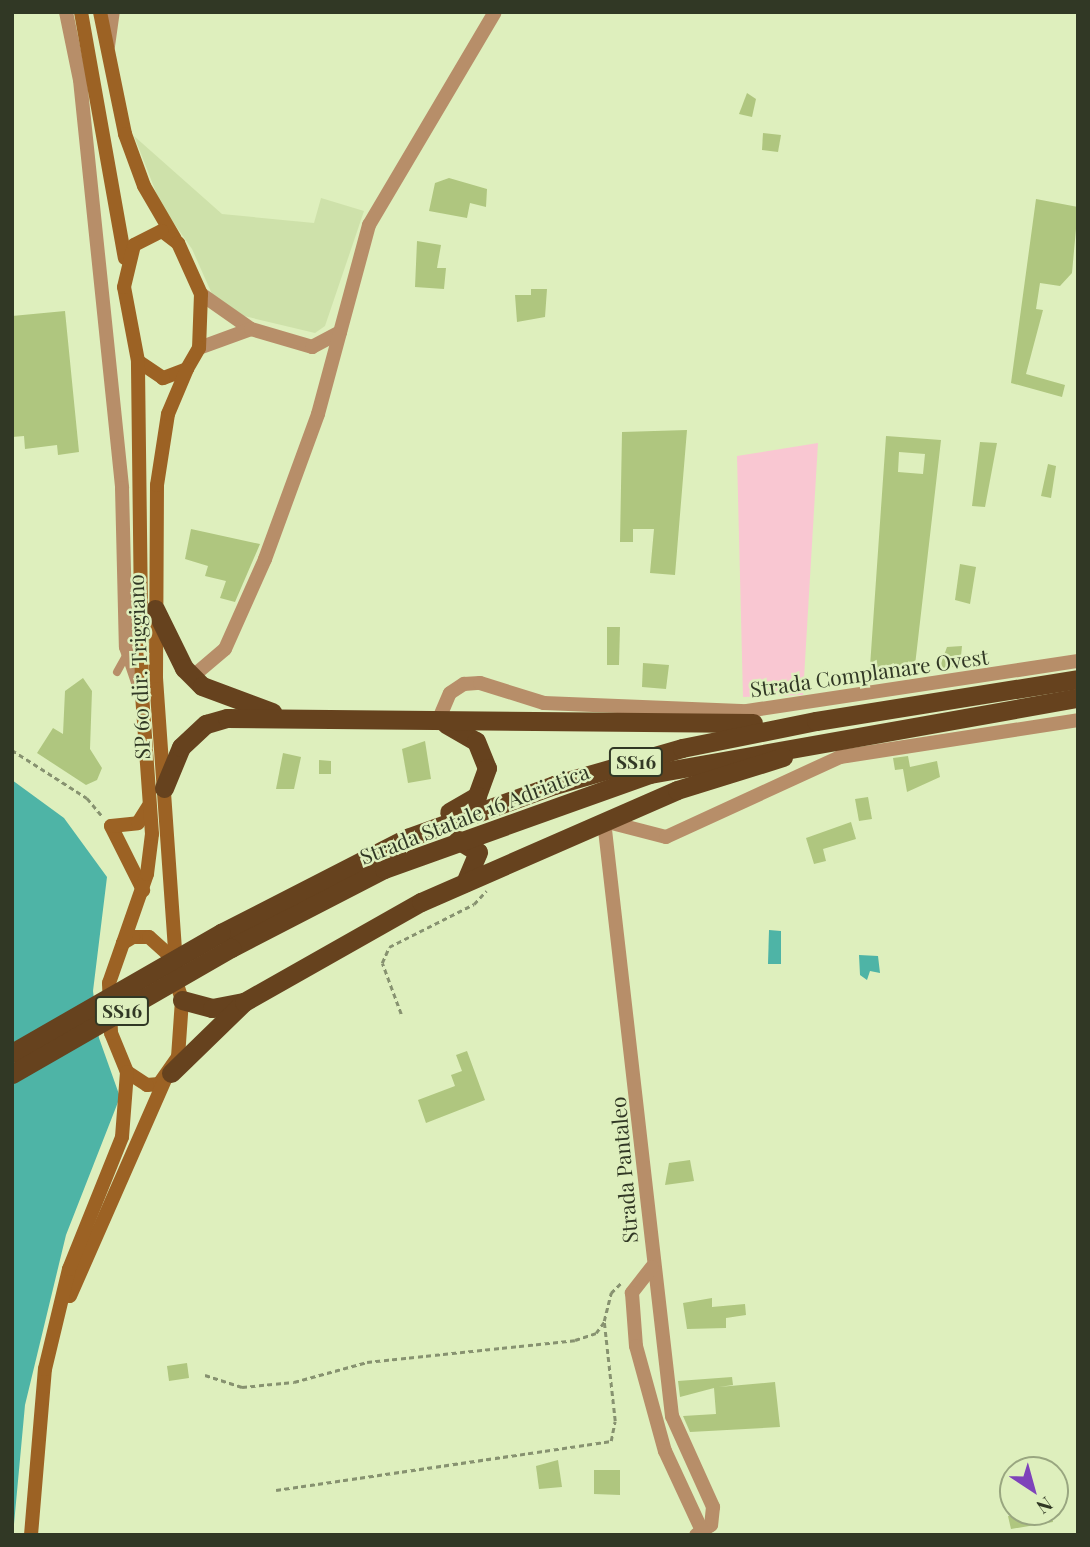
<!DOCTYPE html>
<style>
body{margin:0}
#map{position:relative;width:1090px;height:1547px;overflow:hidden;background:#deefbd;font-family:"Playfair Display",serif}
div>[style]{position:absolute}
.built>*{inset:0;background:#cee1aa}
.green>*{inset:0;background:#f9c7d2}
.water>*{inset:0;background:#4eb4a6}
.building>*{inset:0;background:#afc67f}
.path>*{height:2.5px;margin-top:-1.25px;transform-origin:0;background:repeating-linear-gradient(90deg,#879270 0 5px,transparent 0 8.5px)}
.service>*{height:8px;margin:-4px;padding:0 4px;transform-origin:4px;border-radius:4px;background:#b78e69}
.minor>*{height:14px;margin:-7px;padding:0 7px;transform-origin:7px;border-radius:7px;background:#b78e69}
.tertiary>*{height:14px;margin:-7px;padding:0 7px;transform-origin:7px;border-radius:7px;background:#b78e69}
.secondary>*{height:14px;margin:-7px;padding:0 7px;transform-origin:7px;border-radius:7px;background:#9c6224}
.trunk>*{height:19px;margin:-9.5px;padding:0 9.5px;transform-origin:9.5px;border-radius:9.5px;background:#66421e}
.minor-bridge>*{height:14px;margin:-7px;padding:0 7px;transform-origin:7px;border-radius:7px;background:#b78e69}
.trunk-bridge>*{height:19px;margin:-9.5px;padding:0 9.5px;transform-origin:9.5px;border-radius:9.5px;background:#66421e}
span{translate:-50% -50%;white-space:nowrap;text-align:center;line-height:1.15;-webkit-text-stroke:5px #deefbd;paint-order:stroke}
.shield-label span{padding:2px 5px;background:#deefbd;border:2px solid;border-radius:5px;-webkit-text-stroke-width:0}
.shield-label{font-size:19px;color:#313825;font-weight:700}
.street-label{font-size:21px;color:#313825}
.frame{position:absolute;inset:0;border:14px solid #313825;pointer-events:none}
.north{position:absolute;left:999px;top:1456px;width:70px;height:70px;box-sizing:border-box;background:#deefbd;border:2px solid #99a680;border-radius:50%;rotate:144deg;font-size:19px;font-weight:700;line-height:28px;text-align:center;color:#313825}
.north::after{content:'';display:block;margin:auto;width:24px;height:32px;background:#7e43ba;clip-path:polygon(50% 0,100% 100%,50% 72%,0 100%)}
</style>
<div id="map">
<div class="built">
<i style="clip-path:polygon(134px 136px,222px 214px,314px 223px,321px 198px,364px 211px,325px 326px,315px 333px,244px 316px,212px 294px,192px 249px,161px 205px)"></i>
</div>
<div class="green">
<i style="clip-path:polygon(818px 443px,803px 695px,743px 697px,737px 456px)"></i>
</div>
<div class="water">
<i style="clip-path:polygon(12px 780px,64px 818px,107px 877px,93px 991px,99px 1038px,120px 1097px,66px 1235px,25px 1405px,13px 1535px)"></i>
<i style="clip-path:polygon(769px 930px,781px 931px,781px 964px,768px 964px)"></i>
<i style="clip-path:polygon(859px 955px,878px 956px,880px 973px,870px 971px,867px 980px,860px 975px)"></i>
</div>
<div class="building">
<i style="clip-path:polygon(747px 93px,756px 99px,752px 117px,739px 114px)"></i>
<i style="clip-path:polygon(763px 133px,781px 135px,778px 152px,762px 150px)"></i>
<i style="clip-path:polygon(449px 178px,487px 189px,486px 207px,470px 203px,467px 218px,429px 211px,435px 183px)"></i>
<i style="clip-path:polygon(1036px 199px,1078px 207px,1072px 273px,1060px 286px,1040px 283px,1036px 309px,1043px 310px,1026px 374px,1065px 385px,1062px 397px,1011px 383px)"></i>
<i style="clip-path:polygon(417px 241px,441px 245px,437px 268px,446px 268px,444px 289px,415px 287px)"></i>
<i style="clip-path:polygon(531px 289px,547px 289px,545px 317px,517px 322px,515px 295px,531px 295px)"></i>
<i style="clip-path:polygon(65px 311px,79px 452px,58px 455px,57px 445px,25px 449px,24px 436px,12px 437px,12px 316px)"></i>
<i style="clip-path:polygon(687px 430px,675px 575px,650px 573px,654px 529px,633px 529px,633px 542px,620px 542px,622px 432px)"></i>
<i style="clip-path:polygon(evenodd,886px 436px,941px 440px,914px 674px,869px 681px,886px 436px,899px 452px,925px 454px,923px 474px,898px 472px,899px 452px)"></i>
<i style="clip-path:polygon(980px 442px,997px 443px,985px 507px,972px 506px)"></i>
<i style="clip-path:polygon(1048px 464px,1056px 466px,1051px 498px,1041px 496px)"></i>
<i style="clip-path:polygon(191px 529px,260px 544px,235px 602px,220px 598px,226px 581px,205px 576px,208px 566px,185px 559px)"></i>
<i style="clip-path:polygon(960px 564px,976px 567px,970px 604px,955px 600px)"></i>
<i style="clip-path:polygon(607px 627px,620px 627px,619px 665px,607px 665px)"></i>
<i style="clip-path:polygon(962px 646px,960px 666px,939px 669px,947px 647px)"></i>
<i style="clip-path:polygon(643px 663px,669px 665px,666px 689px,642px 687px)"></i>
<i style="clip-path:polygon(83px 678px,92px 691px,90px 749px,102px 768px,97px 780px,86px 785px,37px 753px,53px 728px,63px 734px,65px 691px)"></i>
<i style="clip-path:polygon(425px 741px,431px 779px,408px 783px,402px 749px)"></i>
<i style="clip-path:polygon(283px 753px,301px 757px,294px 789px,276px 789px)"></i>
<i style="clip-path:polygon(908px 756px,910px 767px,937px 761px,940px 777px,907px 792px,903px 769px,895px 770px,893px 758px)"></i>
<i style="clip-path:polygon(319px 760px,331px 761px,331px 774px,319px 774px)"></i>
<i style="clip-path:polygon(868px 797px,872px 819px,859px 821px,855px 799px)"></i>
<i style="clip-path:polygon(851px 822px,856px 839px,823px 849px,826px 861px,814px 864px,806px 838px)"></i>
<i style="clip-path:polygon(467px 1051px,485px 1100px,426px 1123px,418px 1100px,455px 1086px,451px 1075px,462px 1071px,456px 1055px)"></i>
<i style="clip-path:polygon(690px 1160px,694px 1181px,665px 1185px,669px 1163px)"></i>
<i style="clip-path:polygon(712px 1298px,712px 1307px,745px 1304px,746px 1315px,726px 1318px,726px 1328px,687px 1329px,683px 1303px)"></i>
<i style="clip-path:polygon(187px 1363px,189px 1378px,169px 1381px,167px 1366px)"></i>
<i style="clip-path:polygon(732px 1377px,733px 1385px,719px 1387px,775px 1382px,780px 1427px,690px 1432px,683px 1416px,716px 1414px,714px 1388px,680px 1397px,678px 1381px)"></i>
<i style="clip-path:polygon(558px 1460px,562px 1487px,539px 1489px,536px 1466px)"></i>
<i style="clip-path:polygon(594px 1470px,620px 1470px,620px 1495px,594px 1494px)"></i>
<i style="clip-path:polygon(1051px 1512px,1053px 1522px,1011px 1529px,1008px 1516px)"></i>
</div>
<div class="path">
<i style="left:12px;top:750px;width:89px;rotate:32.6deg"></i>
<i style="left:87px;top:798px;width:23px;rotate:50deg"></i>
<i style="left:401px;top:1014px;width:54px;rotate:-110.4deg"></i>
<i style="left:382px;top:963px;width:17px;rotate:-66deg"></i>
<i style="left:389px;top:947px;width:95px;rotate:-26.8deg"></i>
<i style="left:474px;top:904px;width:18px;rotate:-47deg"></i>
<i style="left:205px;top:1375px;width:39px;rotate:18deg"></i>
<i style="left:242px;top:1387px;width:52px;rotate:-5.5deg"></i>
<i style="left:294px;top:1382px;width:76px;rotate:-15.3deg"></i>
<i style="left:367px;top:1362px;width:209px;rotate:-6deg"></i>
<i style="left:575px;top:1340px;width:22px;rotate:-18deg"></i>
<i style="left:596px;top:1333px;width:14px;rotate:-54deg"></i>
<i style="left:276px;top:1490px;width:339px;rotate:-8.3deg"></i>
<i style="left:611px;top:1441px;width:20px;rotate:-79deg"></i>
<i style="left:615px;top:1421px;width:101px;rotate:-96.3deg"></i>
<i style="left:604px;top:1321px;width:29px;rotate:-76deg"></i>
<i style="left:611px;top:1293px;width:14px;rotate:-45deg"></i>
</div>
<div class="service">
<i style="left:117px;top:672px;width:23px;rotate:-61deg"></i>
</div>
<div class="minor">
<i style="left:66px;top:12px;width:69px;rotate:78.4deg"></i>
<i style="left:80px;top:80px;width:410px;rotate:84.1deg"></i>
<i style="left:122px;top:488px;width:159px;rotate:88.6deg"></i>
<i style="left:126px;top:647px;width:50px;rotate:71.2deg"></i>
<i style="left:108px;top:46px;width:34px;rotate:-82deg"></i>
<i style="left:201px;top:294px;width:61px;rotate:35deg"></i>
<i style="left:199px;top:348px;width:55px;rotate:-20.1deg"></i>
<i style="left:251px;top:329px;width:64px;rotate:16.4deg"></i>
<i style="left:312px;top:347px;width:32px;rotate:-28deg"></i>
<i style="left:192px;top:677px;width:43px;rotate:-40.3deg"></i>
<i style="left:225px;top:649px;width:98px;rotate:-66deg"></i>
<i style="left:265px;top:559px;width:154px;rotate:-69.9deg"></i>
<i style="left:318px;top:414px;width:196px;rotate:-74.9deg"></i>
<i style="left:369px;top:225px;width:247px;rotate:-59.4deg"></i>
<i style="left:604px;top:821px;width:599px;rotate:83.48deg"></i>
<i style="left:672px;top:1416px;width:100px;rotate:65.7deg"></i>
<i style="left:713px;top:1507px;width:18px;rotate:96deg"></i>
<i style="left:711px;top:1525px;width:18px;rotate:146deg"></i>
<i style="left:652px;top:1267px;width:33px;rotate:128deg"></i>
<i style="left:632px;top:1293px;width:53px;rotate:85.7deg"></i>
<i style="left:636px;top:1346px;width:109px;rotate:74.6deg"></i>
</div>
<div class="tertiary">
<i style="left:438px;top:721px;width:30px;rotate:-67deg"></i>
<i style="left:450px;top:693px;width:17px;rotate:-33deg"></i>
<i style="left:464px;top:684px;width:16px;rotate:-4deg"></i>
<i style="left:480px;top:683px;width:67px;rotate:17.4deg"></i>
<i style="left:544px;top:703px;width:203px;rotate:2.3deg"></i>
<i style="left:747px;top:711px;width:335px;rotate:-8.6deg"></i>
<i style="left:604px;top:821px;width:64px;rotate:14.5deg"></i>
<i style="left:666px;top:837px;width:192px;rotate:-24.7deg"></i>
<i style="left:840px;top:757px;width:241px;rotate:-8.8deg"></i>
</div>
<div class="secondary">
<i style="left:81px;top:12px;width:250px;rotate:79.9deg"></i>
<i style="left:100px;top:12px;width:125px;rotate:78.4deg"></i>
<i style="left:125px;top:134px;width:55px;rotate:69.9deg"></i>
<i style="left:144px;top:186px;width:61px;rotate:59.7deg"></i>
<i style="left:162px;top:231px;width:20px;rotate:37deg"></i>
<i style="left:178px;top:243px;width:56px;rotate:65.7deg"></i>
<i style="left:201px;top:294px;width:54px;rotate:92.1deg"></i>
<i style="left:199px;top:348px;width:24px;rotate:120deg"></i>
<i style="left:187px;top:369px;width:26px;rotate:159deg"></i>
<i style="left:163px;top:378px;width:30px;rotate:-146deg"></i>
<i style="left:138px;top:361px;width:75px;rotate:-100.7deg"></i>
<i style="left:124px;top:287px;width:43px;rotate:-76.6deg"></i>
<i style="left:134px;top:245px;width:31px;rotate:-27deg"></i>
<i style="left:111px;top:826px;width:72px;rotate:63.4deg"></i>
<i style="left:111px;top:826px;width:27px;rotate:-6deg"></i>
<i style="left:138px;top:823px;width:19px;rotate:-58deg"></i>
<i style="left:133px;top:937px;width:16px"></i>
<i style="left:149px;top:937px;width:24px;rotate:42deg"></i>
<i style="left:167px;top:953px;width:49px;rotate:72.3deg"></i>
<i style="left:182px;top:1000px;width:57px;rotate:94deg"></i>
<i style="left:178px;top:1057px;width:33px;rotate:125deg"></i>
<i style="left:159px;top:1084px;width:12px;rotate:175deg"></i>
<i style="left:147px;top:1085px;width:24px;rotate:-147deg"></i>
<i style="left:127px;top:1072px;width:42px;rotate:-112.3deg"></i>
<i style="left:111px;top:1033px;width:50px;rotate:-92.3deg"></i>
<i style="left:109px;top:983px;width:42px;rotate:-70.7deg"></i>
<i style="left:123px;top:943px;width:12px;rotate:-31deg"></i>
<i style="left:123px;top:943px;width:73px;rotate:-70.8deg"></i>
<i style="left:147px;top:874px;width:40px;rotate:-82.9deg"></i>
<i style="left:152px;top:834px;width:139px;rotate:-94.1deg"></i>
<i style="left:142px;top:695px;width:334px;rotate:-90.7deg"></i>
<i style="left:176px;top:964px;width:289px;rotate:-94deg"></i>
<i style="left:156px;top:676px;width:191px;rotate:-89.7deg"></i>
<i style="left:157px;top:485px;width:72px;rotate:-81.2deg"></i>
<i style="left:168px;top:414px;width:49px;rotate:-67.1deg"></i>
<i style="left:70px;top:1296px;width:236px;rotate:-66.3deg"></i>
<i style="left:31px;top:1535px;width:167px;rotate:-85.2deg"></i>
<i style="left:45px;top:1369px;width:103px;rotate:-76.5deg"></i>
<i style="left:69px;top:1269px;width:142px;rotate:-68.1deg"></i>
<i style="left:122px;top:1137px;width:65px;rotate:-85.6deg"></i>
</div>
<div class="trunk">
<i style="left:155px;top:609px;width:66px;rotate:63.8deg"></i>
<i style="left:184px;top:668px;width:25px;rotate:45deg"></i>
<i style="left:202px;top:686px;width:75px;rotate:20.4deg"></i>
<i style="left:446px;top:724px;width:34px;rotate:30deg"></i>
<i style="left:476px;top:741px;width:29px;rotate:68deg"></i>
<i style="left:487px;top:768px;width:30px;rotate:110deg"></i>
<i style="left:477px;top:796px;width:32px;rotate:150deg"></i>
<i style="left:164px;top:788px;width:44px;rotate:-67.5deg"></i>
<i style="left:181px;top:747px;width:34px;rotate:-43deg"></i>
<i style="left:206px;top:724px;width:22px;rotate:-16deg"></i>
<i style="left:227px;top:718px;width:526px;rotate:0.54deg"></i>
<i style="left:458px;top:840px;width:23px;rotate:31deg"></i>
<i style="left:478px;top:852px;width:33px;rotate:113deg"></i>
<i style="left:221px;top:933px;width:209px;rotate:-27.1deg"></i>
<i style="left:407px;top:838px;width:156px;rotate:-19.8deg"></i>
<i style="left:554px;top:785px;width:133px;rotate:-16.1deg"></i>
<i style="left:682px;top:748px;width:137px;rotate:-11.4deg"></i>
<i style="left:816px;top:721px;width:265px;rotate:-9.1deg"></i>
<i style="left:231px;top:948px;width:172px;rotate:-27.3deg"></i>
<i style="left:384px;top:869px;width:282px;rotate:-19.7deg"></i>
<i style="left:650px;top:774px;width:435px;rotate:-10.1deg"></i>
<i style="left:182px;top:1000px;width:31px;rotate:15deg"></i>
<i style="left:212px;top:1008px;width:33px;rotate:-11deg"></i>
<i style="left:171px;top:1073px;width:102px;rotate:-44.2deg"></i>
<i style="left:244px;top:1002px;width:203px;rotate:-29.5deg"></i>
<i style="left:421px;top:902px;width:279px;rotate:-23.6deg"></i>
<i style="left:677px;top:790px;width:111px;rotate:-17.3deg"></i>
</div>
<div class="minor-bridge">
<i style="left:665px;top:1451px;width:93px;rotate:65.1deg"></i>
</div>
<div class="trunk-bridge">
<i style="left:12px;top:1053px;width:241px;rotate:-29.9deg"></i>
<i style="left:12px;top:1074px;width:253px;rotate:-29.9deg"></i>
</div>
<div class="shield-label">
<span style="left:636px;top:762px">SS16</span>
<span style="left:122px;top:1011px">SS16</span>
</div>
<div class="street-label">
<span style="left:138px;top:667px;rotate:-92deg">SP 60 dir. Triggiano</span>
<span style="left:869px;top:672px;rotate:-8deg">Strada Complanare Ovest</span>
<span style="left:474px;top:813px;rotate:-21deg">Strada Statale 16 Adriatica</span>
<span style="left:623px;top:1170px;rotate:-95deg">Strada Pantaleo</span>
</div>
<div class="frame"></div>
<div class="north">N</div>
</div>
